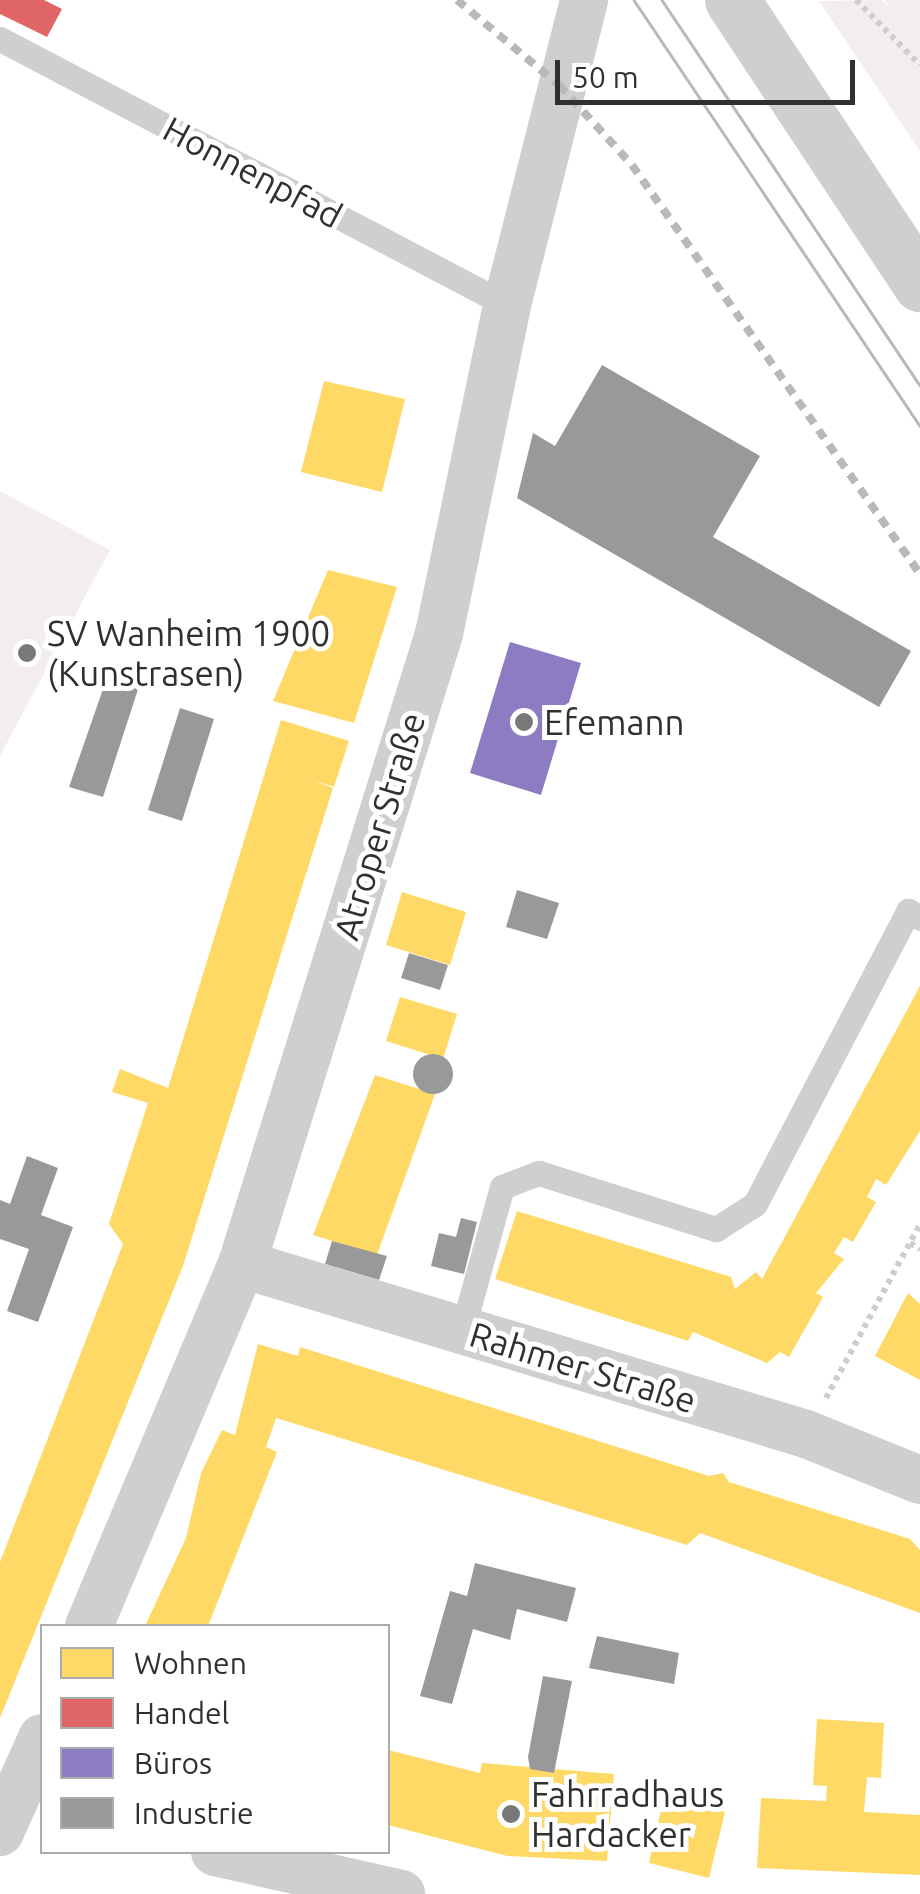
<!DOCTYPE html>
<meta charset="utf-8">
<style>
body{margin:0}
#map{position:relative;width:920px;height:1894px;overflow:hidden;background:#fff;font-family:Ubuntu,sans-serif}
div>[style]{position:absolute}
.green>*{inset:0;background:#f4edf0}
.homes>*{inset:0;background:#ffd966}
.shops>*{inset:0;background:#e06666}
.offices>*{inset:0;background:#8e7cc3}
.industry>*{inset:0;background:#999}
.round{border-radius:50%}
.path>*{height:6px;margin-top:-3px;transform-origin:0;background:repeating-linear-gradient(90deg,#cdcdcd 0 5px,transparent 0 10px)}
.service>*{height:25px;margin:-12.5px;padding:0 12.5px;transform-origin:12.5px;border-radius:12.5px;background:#cfcfcf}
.minor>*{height:48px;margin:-24px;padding:0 24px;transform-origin:24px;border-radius:24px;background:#cfcfcf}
.tertiary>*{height:55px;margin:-27.5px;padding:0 27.5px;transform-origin:27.5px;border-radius:27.5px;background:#cfcfcf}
.tram>*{height:2.5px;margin:-1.25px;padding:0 1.25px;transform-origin:1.25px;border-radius:1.25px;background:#b9b9b9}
.rail>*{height:8px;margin-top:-4px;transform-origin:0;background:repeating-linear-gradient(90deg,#b9b9b9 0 10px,transparent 0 18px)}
.dots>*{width:28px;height:28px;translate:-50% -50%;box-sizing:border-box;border:5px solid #fff;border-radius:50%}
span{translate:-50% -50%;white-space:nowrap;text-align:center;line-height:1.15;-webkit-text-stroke:10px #fff;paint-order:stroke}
.street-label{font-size:35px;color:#303030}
.poi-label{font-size:35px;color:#303030}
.left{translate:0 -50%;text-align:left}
.legend{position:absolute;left:40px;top:1624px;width:350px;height:230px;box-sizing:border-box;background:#fff;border:2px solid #acacac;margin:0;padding:12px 18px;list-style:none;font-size:30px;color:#303030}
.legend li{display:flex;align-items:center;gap:20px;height:50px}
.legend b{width:50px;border:2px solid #acacac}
.scale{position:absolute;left:555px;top:60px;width:300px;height:45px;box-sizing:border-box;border:5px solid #303030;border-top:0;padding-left:12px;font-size:30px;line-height:35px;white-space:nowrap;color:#303030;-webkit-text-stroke:8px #fff;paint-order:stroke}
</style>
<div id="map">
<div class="green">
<i style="clip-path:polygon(881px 0,892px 9px,884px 0,920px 0,920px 151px,819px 1px)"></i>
<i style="clip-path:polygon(0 491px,110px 550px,0 756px)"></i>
</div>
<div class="homes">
<i style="clip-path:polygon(324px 381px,405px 399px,382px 492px,301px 472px)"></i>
<i style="clip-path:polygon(328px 570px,397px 587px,354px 723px,273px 701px)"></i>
<i style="clip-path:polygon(281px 720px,349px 741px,334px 787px,312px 780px,333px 788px,183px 1266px,0 1718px,0 1562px,123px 1244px,109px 1224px,148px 1103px,112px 1092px,120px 1069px,168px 1088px)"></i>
<i style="clip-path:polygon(402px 892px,466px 912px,450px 965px,386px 945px)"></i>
<i style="clip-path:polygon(920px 986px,920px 1131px,886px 1185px,876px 1179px,867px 1197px,876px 1202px,853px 1242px,844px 1237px,834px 1253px,844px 1259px,816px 1293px,823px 1297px,789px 1357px,780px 1352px,767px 1363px,693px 1332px,688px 1341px,495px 1279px,517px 1211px,731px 1277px,735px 1289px,756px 1272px,762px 1279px)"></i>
<i style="clip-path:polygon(400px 997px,457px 1014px,443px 1059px,386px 1041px)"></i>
<i style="clip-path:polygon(375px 1075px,435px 1094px,377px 1255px,313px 1235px)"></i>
<i style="clip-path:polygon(908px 1293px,920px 1304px,920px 1380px,875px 1356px)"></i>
<i style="clip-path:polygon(258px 1344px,298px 1356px,300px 1347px,709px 1476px,723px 1473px,729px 1482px,910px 1539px,920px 1550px,920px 1613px,700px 1533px,687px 1545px,276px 1418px,266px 1447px,277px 1452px,208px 1626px,145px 1626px,186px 1538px,201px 1473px,222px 1430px,235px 1435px)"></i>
<i style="clip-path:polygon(817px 1719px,884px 1723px,881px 1778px,867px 1777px,864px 1812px,920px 1815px,920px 1875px,757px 1868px,761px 1798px,826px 1801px,827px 1786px,813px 1785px)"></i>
<i style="clip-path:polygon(388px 1750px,480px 1773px,482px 1763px,614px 1774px,607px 1861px,507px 1856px,388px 1825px)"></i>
<i style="clip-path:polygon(664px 1797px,725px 1812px,709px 1878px,649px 1863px)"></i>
</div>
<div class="shops">
<i style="clip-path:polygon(0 0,44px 0,62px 9px,47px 37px,0 14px)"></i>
</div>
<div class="offices">
<i style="clip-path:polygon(510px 642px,581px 663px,541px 795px,470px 773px)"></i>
</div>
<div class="industry">
<i style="clip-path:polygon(602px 365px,760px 456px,713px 537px,911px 651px,879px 707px,517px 498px,533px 433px,555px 446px)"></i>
<i style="clip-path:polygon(112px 663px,143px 674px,103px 797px,69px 787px)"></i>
<i style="clip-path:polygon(180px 708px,214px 719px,182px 821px,148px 810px)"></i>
<i style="clip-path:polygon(517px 890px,559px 903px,547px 939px,506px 927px)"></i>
<i style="clip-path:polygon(409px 953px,448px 965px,440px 990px,401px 978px)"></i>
<i class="round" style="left:413px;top:1054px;width:40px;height:40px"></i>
<i style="clip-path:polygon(27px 1156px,58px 1168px,41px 1215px,73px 1227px,38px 1322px,7px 1311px,29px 1249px,0 1239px,0 1200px,10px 1204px)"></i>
<i style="clip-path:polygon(461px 1218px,477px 1222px,464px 1274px,431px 1266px,439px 1233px,456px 1237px)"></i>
<i style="clip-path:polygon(332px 1241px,387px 1256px,379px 1280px,325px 1264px)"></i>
<i style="clip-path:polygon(475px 1563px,576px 1588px,567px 1622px,517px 1609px,510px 1640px,473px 1629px,452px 1704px,420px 1696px,450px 1591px,467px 1596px)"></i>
<i style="clip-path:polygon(597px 1636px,679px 1653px,674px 1684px,589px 1668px)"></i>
<i style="clip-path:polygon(543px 1676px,572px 1681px,554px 1773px,530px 1769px,528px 1757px)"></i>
</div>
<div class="path">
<i style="left:856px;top:0;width:91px;rotate:45.4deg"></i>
<i style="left:910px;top:1243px;width:12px;rotate:31deg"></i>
<i style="left:826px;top:1398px;width:198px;rotate:-61.6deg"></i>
</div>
<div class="service">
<i style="left:0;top:39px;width:573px;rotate:27.68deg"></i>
<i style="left:462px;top:1331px;width:149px;rotate:-74.5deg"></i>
<i style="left:502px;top:1187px;width:40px;rotate:-21deg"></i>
<i style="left:539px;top:1173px;width:186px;rotate:17.6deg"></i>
<i style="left:716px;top:1229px;width:46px;rotate:-32.7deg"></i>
<i style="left:755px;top:1204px;width:331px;rotate:-62.4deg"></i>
<i style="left:908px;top:911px;width:14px;rotate:30deg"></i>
</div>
<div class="minor">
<i style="left:242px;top:1264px;width:589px;rotate:16.77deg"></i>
<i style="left:806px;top:1434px;width:123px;rotate:22deg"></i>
<i style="left:89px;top:1626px;width:393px;rotate:-67.1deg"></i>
<i style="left:242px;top:1264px;width:660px;rotate:-72.64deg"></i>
<i style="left:439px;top:634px;width:336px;rotate:-78.3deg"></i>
<i style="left:507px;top:305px;width:315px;rotate:-75.8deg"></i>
<i style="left:0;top:1832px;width:103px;rotate:-65.9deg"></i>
<i style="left:215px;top:1852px;width:191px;rotate:12.7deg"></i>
</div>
<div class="tertiary">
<i style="left:732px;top:0;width:341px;rotate:56.5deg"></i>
</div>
<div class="tram">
<i style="left:634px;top:0;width:513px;rotate:56.12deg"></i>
<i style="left:662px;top:0;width:464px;rotate:56.2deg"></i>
</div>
<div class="rail">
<i style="left:457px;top:0;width:133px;rotate:39.8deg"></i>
<i style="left:559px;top:85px;width:108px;rotate:47.6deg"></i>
<i style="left:632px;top:165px;width:500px;rotate:54.85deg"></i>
</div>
<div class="dots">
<i style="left:27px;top:653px;background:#787878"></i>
<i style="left:524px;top:722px;background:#787878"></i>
<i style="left:511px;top:1814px;background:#787878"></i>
</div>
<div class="street-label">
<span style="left:253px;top:172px;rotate:28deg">Honnenpfad</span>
<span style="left:379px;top:826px;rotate:-73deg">Atroper Straße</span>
<span style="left:583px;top:1367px;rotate:17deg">Rahmer Straße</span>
</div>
<div class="poi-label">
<span class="left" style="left:47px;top:653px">SV Wanheim 1900<br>(Kunstrasen)</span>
<span class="left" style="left:544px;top:722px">Efemann</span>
<span class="left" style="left:531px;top:1814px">Fahrradhaus<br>Hardacker</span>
</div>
<ul class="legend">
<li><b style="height:28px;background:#ffd966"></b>Wohnen</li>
<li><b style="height:28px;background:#e06666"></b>Handel</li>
<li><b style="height:28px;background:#8e7cc3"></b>Büros</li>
<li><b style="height:28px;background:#999"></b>Industrie</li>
</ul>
<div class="scale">50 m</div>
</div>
